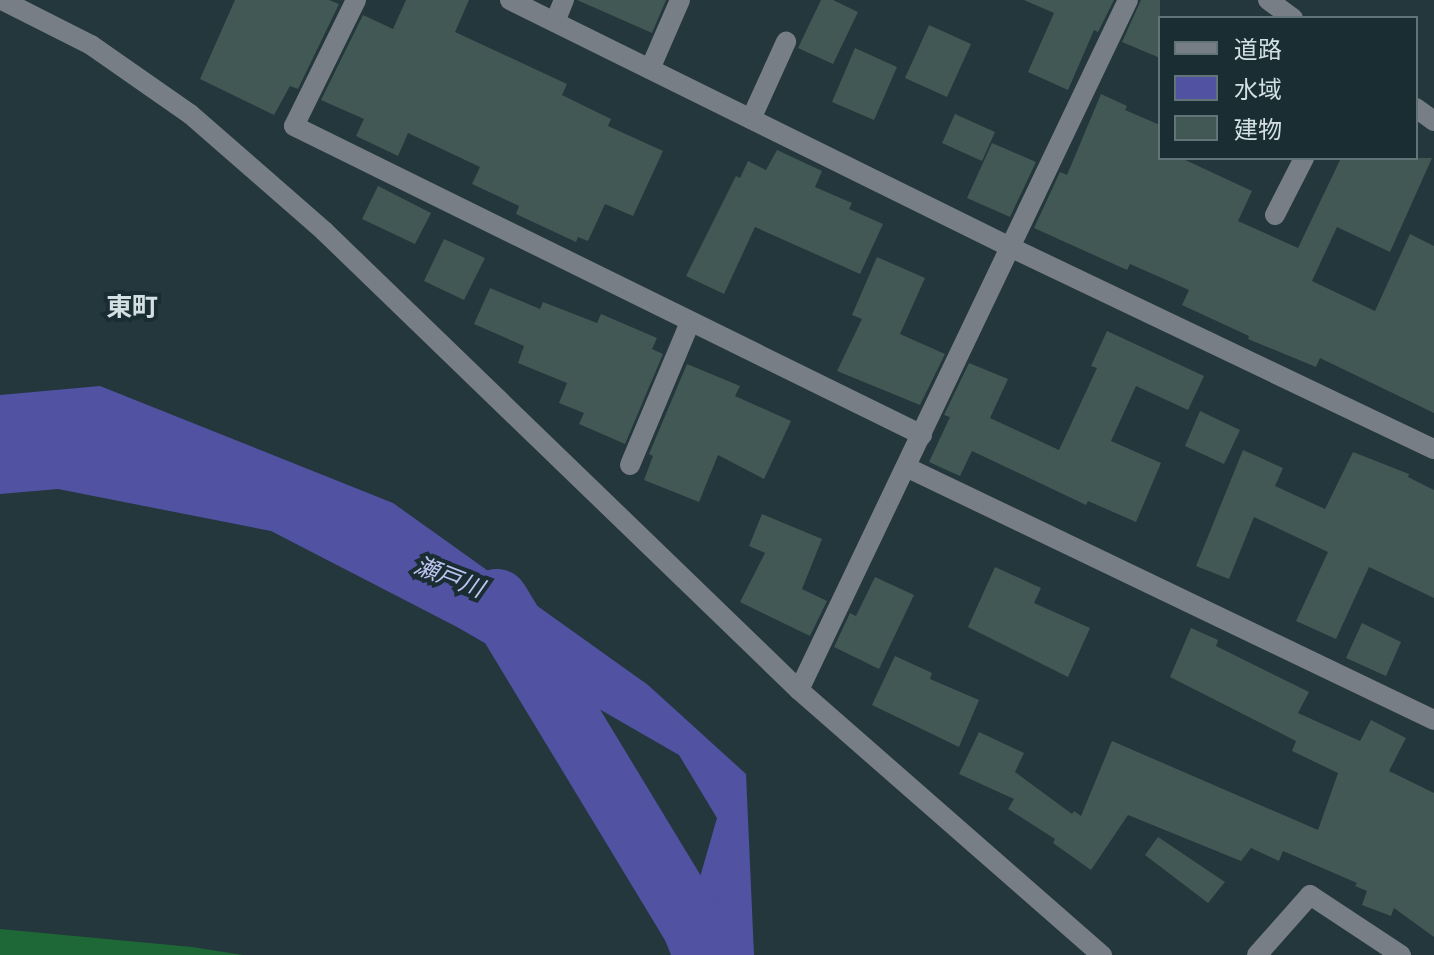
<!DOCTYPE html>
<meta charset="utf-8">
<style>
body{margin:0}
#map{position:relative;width:1434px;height:955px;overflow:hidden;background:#23373c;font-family:Poppins,"Noto Sans JP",sans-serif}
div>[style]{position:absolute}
.green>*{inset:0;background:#1d6836}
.water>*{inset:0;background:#5152a2}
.river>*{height:64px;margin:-32px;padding:0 32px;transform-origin:32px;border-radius:32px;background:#5152a2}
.building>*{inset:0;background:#425854}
.minor>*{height:20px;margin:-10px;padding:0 10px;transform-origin:10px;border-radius:10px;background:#787e85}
span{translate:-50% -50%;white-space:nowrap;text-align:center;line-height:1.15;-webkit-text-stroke:8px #192d32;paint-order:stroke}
.water-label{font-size:24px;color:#bdc2ee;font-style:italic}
.quarter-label{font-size:26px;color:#d3dfe2;font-weight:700}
.legend{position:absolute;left:1158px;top:16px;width:260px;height:144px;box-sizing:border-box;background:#192d32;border:2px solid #637478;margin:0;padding:10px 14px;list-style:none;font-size:24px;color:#d3dfe2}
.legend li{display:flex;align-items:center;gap:16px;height:40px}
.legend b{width:40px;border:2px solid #637478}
</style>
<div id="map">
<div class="green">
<i style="clip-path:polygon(0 929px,192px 947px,243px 955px,0 955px)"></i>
</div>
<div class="water">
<i style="clip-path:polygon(100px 386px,393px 503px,648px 685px,746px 774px,754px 955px,671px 955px,614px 811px,694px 898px,717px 818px,679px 755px,457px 627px,271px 531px,58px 489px,0 494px,0 395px)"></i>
</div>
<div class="river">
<i style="left:497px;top:601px;width:414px;rotate:58.8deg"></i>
</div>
<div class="building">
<i style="clip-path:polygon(235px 0,329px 0,339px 4px,298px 89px,290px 86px,274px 115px,200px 79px)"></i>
<i style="clip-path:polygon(406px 0,469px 0,455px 32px,567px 84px,562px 95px,611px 119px,608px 126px,663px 151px,633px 216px,605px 204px,588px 241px,578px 237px,576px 242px,516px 214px,519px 206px,472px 184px,480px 167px,408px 133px,398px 156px,356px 136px,364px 119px,321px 100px,363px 15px,393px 29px)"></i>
<i style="clip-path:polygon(577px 0,666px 0,652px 33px)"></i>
<i style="clip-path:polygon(821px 0,833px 0,858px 12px,833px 64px,798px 48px)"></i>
<i style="clip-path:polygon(1024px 0,1114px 0,1098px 32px,1094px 30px,1068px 90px,1028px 72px,1054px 13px)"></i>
<i style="clip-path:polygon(1141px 0,1160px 0,1160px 58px,1122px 42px)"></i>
<i style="clip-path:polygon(929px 25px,971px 44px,947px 97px,905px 78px)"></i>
<i style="clip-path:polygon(855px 48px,897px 67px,874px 120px,832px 102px)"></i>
<i style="clip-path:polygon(1101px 94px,1127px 106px,1125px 110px,1160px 125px,1160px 158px,1181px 158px,1252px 191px,1238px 221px,1298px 248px,1341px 158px,1432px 158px,1390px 252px,1337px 227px,1312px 281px,1375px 311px,1410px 234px,1434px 246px,1434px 413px,1320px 358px,1316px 367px,1248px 339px,1249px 336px,1182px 305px,1189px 290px,1130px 264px,1127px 270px,1034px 228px,1060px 172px,1067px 175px)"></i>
<i style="clip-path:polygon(955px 114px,995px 132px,982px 161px,942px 143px)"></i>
<i style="clip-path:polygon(992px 143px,1036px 162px,1010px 217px,967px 198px)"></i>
<i style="clip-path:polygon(777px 150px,822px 171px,815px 187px,852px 203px,849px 209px,883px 224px,860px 274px,755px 227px,724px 294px,686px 276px,736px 176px,740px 178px,748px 161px,766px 170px)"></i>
<i style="clip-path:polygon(378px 186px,431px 213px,415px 244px,362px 219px)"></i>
<i style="clip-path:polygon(444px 239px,485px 258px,464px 300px,424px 281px)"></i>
<i style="clip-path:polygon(877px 257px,925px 278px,900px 334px,945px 354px,920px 405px,837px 371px,862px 319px,852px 315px)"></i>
<i style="clip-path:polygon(490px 288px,540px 309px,543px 302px,597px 323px,601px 314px,657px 338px,652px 349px,663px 354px,625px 444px,579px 424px,584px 413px,559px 403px,567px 383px,518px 363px,524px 346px,474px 324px)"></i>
<i style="clip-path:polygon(1107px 331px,1204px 376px,1188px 410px,1136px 386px,1111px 441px,1161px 463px,1136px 522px,1088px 501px,1086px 505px,972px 451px,960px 476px,929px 462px,950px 417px,944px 415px,969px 363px,1008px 379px,990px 418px,1059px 450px,1097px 368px,1091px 366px)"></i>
<i style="clip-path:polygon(687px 364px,740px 386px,735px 396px,791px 421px,764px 479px,718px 455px,699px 502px,644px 480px,653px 456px,649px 454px)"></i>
<i style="clip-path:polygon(1200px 411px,1240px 430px,1224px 464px,1185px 446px)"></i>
<i style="clip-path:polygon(1243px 450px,1283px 468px,1275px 486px,1325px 509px,1353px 452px,1409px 474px,1408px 477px,1434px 490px,1434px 598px,1369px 567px,1336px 639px,1296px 621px,1328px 552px,1254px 517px,1229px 579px,1196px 566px)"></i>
<i style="clip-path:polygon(762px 514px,822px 539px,802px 589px,827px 601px,810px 636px,740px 602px,765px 553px,749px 546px)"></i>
<i style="clip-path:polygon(995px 567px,1041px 588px,1034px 603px,1090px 628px,1068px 677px,968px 627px)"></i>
<i style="clip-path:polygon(875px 577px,914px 595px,879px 669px,834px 647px,850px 613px,856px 616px)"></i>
<i style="clip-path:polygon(1362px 623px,1401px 642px,1386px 676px,1346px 658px)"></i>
<i style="clip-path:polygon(1191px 628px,1218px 640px,1216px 646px,1309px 692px,1298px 713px,1360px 741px,1371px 720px,1406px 738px,1389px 771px,1434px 793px,1434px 937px,1394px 908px,1391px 916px,1362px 905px,1367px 891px,1355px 886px,1357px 883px,1283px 851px,1279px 861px,1251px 848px,1241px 861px,1128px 815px,1091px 870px,1053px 843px,1055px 839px,1008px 809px,1014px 799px,959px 774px,979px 732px,1024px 753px,1015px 772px,1072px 814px,1074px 811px,1081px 816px,1112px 741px,1318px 830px,1338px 773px,1292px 751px,1296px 741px,1170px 677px)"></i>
<i style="clip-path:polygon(895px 656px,932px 673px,930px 679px,979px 700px,959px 747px,872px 705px)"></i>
<i style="clip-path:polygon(1158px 837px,1225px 882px,1208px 903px,1145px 855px)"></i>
</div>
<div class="minor">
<i style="left:2px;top:0;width:100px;rotate:26.8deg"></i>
<i style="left:91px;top:45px;width:121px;rotate:34.9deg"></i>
<i style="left:190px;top:114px;width:178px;rotate:41.1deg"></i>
<i style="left:324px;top:231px;width:661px;rotate:44.02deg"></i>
<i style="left:799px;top:690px;width:403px;rotate:41.2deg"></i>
<i style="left:356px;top:0;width:140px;rotate:116.2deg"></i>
<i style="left:294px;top:126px;width:700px;rotate:26.2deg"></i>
<i style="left:510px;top:0;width:560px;rotate:26.29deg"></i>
<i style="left:1012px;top:248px;width:467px;rotate:25.5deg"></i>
<i style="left:1268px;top:0;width:31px;rotate:36deg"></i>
<i style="left:555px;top:22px;width:24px;rotate:-68deg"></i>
<i style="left:650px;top:69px;width:75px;rotate:-66.5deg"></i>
<i style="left:1416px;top:108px;width:22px;rotate:36deg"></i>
<i style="left:751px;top:119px;width:85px;rotate:-65.6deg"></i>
<i style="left:1275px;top:215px;width:64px;rotate:-63deg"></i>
<i style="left:630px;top:465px;width:155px;rotate:-67.2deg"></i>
<i style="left:906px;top:467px;width:585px;rotate:25.6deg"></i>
<i style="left:799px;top:690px;width:764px;rotate:-64.51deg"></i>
<i style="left:1257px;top:955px;width:80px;rotate:-48.5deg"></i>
<i style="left:1310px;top:895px;width:109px;rotate:33.4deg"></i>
</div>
<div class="water-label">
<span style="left:449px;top:577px;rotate:21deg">瀬戸川</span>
</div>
<div class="quarter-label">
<span style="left:132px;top:308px">東町</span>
</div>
<ul class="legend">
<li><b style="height:10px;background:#787e85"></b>道路</li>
<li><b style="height:22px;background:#5152a2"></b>水域</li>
<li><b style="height:22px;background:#425854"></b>建物</li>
</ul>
</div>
